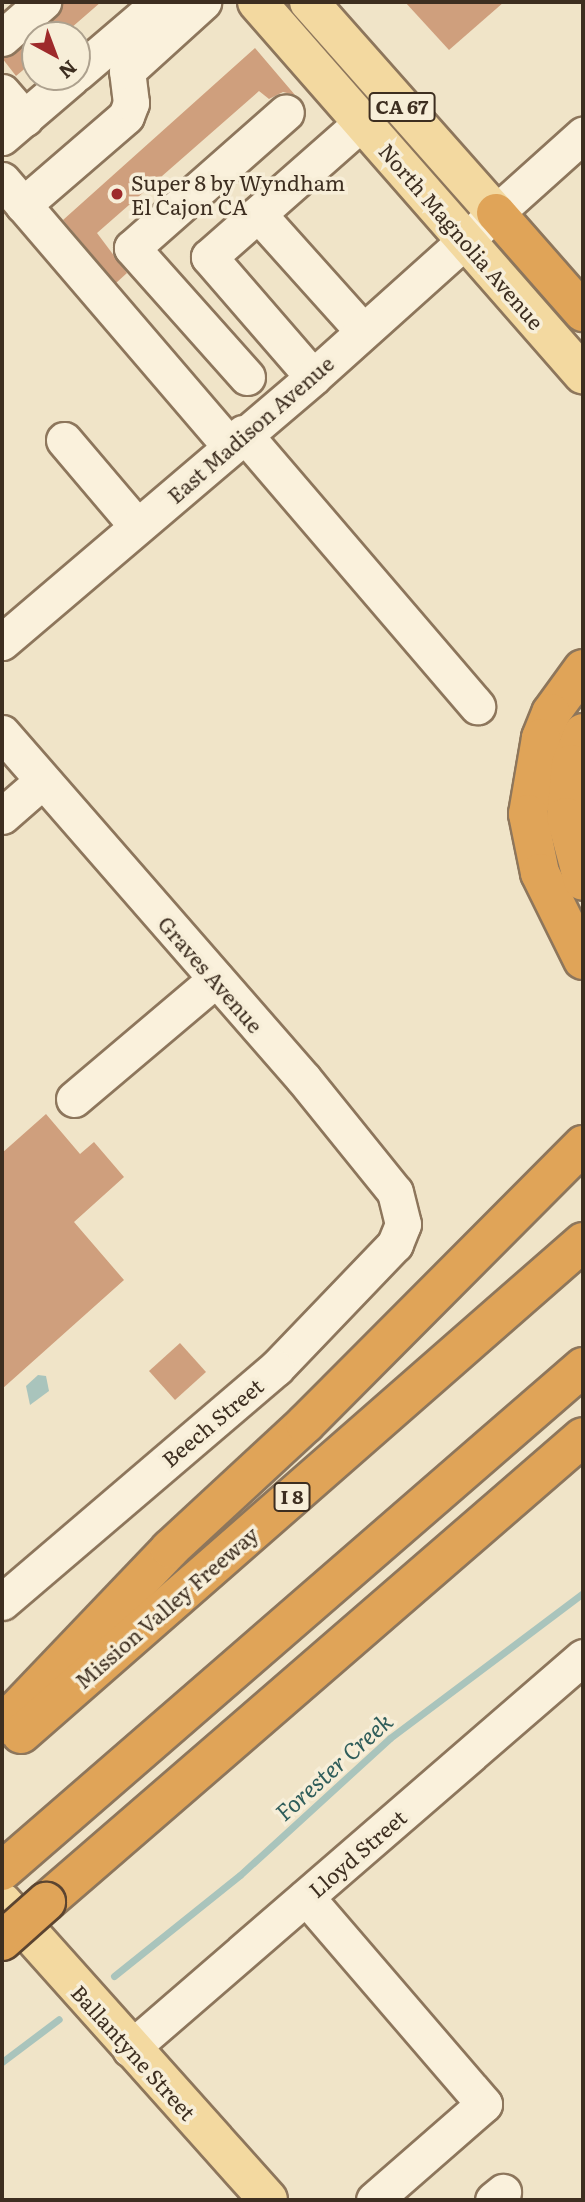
<!DOCTYPE html>
<style>
body{margin:0}
#map{position:relative;width:585px;height:2202px;overflow:hidden;background:#f0e4c8;font-family:Literata,serif}
div>[style]{position:absolute}
.water>*{inset:0;background:#a9c4bc}
.stream>*{height:7px;margin:-3.5px;padding:0 3.5px;transform-origin:3.5px;border-radius:3.5px;background:#a9c4bc}
.building>*{inset:0;background:#cf9f7d}
.roads{filter:drop-shadow(2px 0 #8d765c) drop-shadow(-2px 0 #8d765c) drop-shadow(0 2px #8d765c) drop-shadow(0 -2px #8d765c)}
.minor>*{height:35px;margin:-17.5px;padding:0 17.5px;transform-origin:17.5px;border-radius:17.5px;background:#faf1dc}
.major>*{height:38px;margin:-19px;padding:0 19px;transform-origin:19px;border-radius:19px;background:#f3d9a0}
.highway>*{height:38px;margin:-19px;padding:0 19px;transform-origin:19px;border-radius:19px;background:#e0a458}
.bridges{filter:drop-shadow(2px 0 #5b4430) drop-shadow(-2px 0 #5b4430) drop-shadow(0 2px #5b4430) drop-shadow(0 -2px #5b4430)}
.highway-bridge>*{height:38px;margin:-19px;padding:0 19px;transform-origin:19px;border-radius:19px;background:#e0a458}
.dots>*{width:19px;height:19px;translate:-50% -50%;box-sizing:border-box;border:4px solid #f7eed8;border-radius:50%}
span{translate:-50% -50%;white-space:nowrap;text-align:center;line-height:1.15;-webkit-text-stroke:7px #f7eed8;paint-order:stroke}
.shield-label span{padding:2px 5px;background:#f7eed8;border:2px solid;border-radius:5px;-webkit-text-stroke-width:0}
.shield-label{font-size:19px;color:#3d2e20;font-weight:700}
.poi-label{font-size:21px;color:#3d2e20}
.left{translate:0 -50%;text-align:left}
.street-label{font-size:21px;color:#3d2e20}
.water-label{font-size:23px;color:#2f5d5a;font-style:italic}
.frame{position:absolute;inset:0;border:4px solid #3d2e20;pointer-events:none}
.north{position:absolute;left:21px;top:21px;width:70px;height:70px;box-sizing:border-box;background:#f7eed8;border:2px solid #ada18e;border-radius:50%;rotate:139deg;font-size:19px;font-weight:700;line-height:28px;text-align:center;color:#3d2e20}
.north::after{content:'';display:block;margin:auto;width:24px;height:32px;background:#9e2a2b;clip-path:polygon(50% 0,100% 100%,50% 72%,0 100%)}
</style>
<div id="map">
<div class="water">
<i style="clip-path:polygon(38px 1375px,46px 1376px,49px 1391px,30px 1405px,26px 1386px)"></i>
</div>
<div class="stream">
<i style="left:114px;top:1976px;width:161px;rotate:-38.7deg"></i>
<i style="left:240px;top:1875px;width:203px;rotate:-42.4deg"></i>
<i style="left:390px;top:1738px;width:241px;rotate:-36.9deg"></i>
<i style="left:2px;top:2062px;width:71px;rotate:-37deg"></i>
</div>
<div class="building">
<i style="clip-path:polygon(63px 2px,101px 2px,63px 35px,36px 35px,57px 17px)"></i>
<i style="clip-path:polygon(405px 2px,504px 2px,449px 50px)"></i>
<i style="clip-path:polygon(35px 36px,35px 60px,16px 76px,2px 58px,15px 53px)"></i>
<i style="clip-path:polygon(255px 48px,295px 95px,283px 92px,269px 99px,259px 91px,97px 233px,127px 273px,116px 283px,63px 220px)"></i>
<i style="clip-path:polygon(46px 1114px,80px 1154px,94px 1142px,124px 1177px,74px 1222px,124px 1280px,2px 1389px,2px 1153px)"></i>
<i style="clip-path:polygon(180px 1343px,206px 1372px,175px 1400px,149px 1371px)"></i>
</div>
<div class="roads">
<div class="minor">
<i style="left:2px;top:38px;width:55px;rotate:-41.3deg"></i>
<i style="left:77px;top:73px;width:109px;rotate:-40.5deg"></i>
<i style="left:2px;top:92px;width:35px;rotate:49deg"></i>
<i style="left:2px;top:137px;width:92px;rotate:-40.6deg"></i>
<i style="left:2px;top:180px;width:350px;rotate:49.4deg"></i>
<i style="left:23px;top:205px;width:136px;rotate:-40.8deg"></i>
<i style="left:126px;top:116px;width:14px;rotate:-69deg"></i>
<i style="left:131px;top:103px;width:32px;rotate:-97deg"></i>
<i style="left:127px;top:71px;width:103px;rotate:-42.2deg"></i>
<i style="left:258px;top:214px;width:157px;rotate:48.1deg"></i>
<i style="left:247px;top:377px;width:173px;rotate:-131.7deg"></i>
<i style="left:132px;top:248px;width:205px;rotate:-41.4deg"></i>
<i style="left:313px;top:377px;width:159px;rotate:-130.9deg"></i>
<i style="left:209px;top:257px;width:204px;rotate:-41.4deg"></i>
<i style="left:243px;top:433px;width:360px;rotate:49.4deg"></i>
<i style="left:64px;top:440px;width:113px;rotate:49.7deg"></i>
<i style="left:2px;top:642px;width:409px;rotate:-40.4deg"></i>
<i style="left:313px;top:377px;width:363px;rotate:-41.9deg"></i>
<i style="left:2px;top:733px;width:458px;rotate:48.9deg"></i>
<i style="left:303px;top:1078px;width:146px;rotate:51.1deg"></i>
<i style="left:395px;top:1192px;width:33px;rotate:76deg"></i>
<i style="left:403px;top:1224px;width:22px;rotate:112deg"></i>
<i style="left:395px;top:1244px;width:172px;rotate:133.8deg"></i>
<i style="left:276px;top:1368px;width:360px;rotate:139.5deg"></i>
<i style="left:2px;top:816px;width:52px;rotate:-41.1deg"></i>
<i style="left:74px;top:1099px;width:186px;rotate:-40.2deg"></i>
<i style="left:306px;top:1897px;width:273px;rotate:49.3deg"></i>
<i style="left:484px;top:2104px;width:146px;rotate:138.9deg"></i>
<i style="left:130px;top:2049px;width:599px;rotate:-40.87deg"></i>
<i style="left:493px;top:2200px;width:13px;rotate:-39deg"></i>
</div>
<div class="major">
<i style="left:257px;top:2px;width:495px;rotate:48.8deg"></i>
<i style="left:309px;top:2px;width:282px;rotate:48.5deg"></i>
<i style="left:2px;top:1902px;width:399px;rotate:48.2deg"></i>
</div>
<div class="highway">
<i style="left:496px;top:213px;width:132px;rotate:48.7deg"></i>
<i style="left:583px;top:669px;width:54px;rotate:126deg"></i>
<i style="left:551px;top:713px;width:27px;rotate:112deg"></i>
<i style="left:541px;top:738px;width:77px;rotate:99.7deg"></i>
<i style="left:528px;top:814px;width:60px;rotate:78.5deg"></i>
<i style="left:540px;top:873px;width:97px;rotate:63.7deg"></i>
<i style="left:583px;top:733px;width:33px;rotate:111deg"></i>
<i style="left:571px;top:764px;width:53px;rotate:95.4deg"></i>
<i style="left:566px;top:817px;width:66px;rotate:75.1deg"></i>
<i style="left:2px;top:1725px;width:243px;rotate:-46.3deg"></i>
<i style="left:170px;top:1549px;width:184px;rotate:-42.8deg"></i>
<i style="left:305px;top:1424px;width:394px;rotate:-45.1deg"></i>
<i style="left:21px;top:1734px;width:747px;rotate:-41.2deg"></i>
<i style="left:2px;top:1871px;width:769px;rotate:-40.94deg"></i>
<i style="left:46px;top:1902px;width:710px;rotate:-40.89deg"></i>
</div>
</div>
<div class="bridges">
<div class="highway-bridge">
<i style="left:2px;top:1941px;width:59px;rotate:-41.6deg"></i>
</div>
</div>
<div class="dots">
<i style="left:117px;top:194px;background:#9e2a2b"></i>
</div>
<div class="shield-label">
<span style="left:402px;top:107px">CA 67</span>
<span style="left:292px;top:1497px">I 8</span>
</div>
<div class="poi-label">
<span class="left" style="left:131px;top:194px">Super 8 by Wyndham<br>El Cajon CA</span>
</div>
<div class="street-label">
<span style="left:462px;top:236px;rotate:49deg">North Magnolia Avenue</span>
<span style="left:250px;top:429px;rotate:-41deg">East Madison Avenue</span>
<span style="left:211px;top:974px;rotate:49deg">Graves Avenue</span>
<span style="left:212px;top:1422px;rotate:-40deg">Beech Street</span>
<span style="left:166px;top:1607px;rotate:-41deg">Mission Valley Freeway</span>
<span style="left:357px;top:1853px;rotate:-41deg">Lloyd Street</span>
<span style="left:134px;top:2052px;rotate:48deg">Ballantyne Street</span>
</div>
<div class="water-label">
<span style="left:333px;top:1766px;rotate:-42deg">Forester Creek</span>
</div>
<div class="frame"></div>
<div class="north">N</div>
</div>
